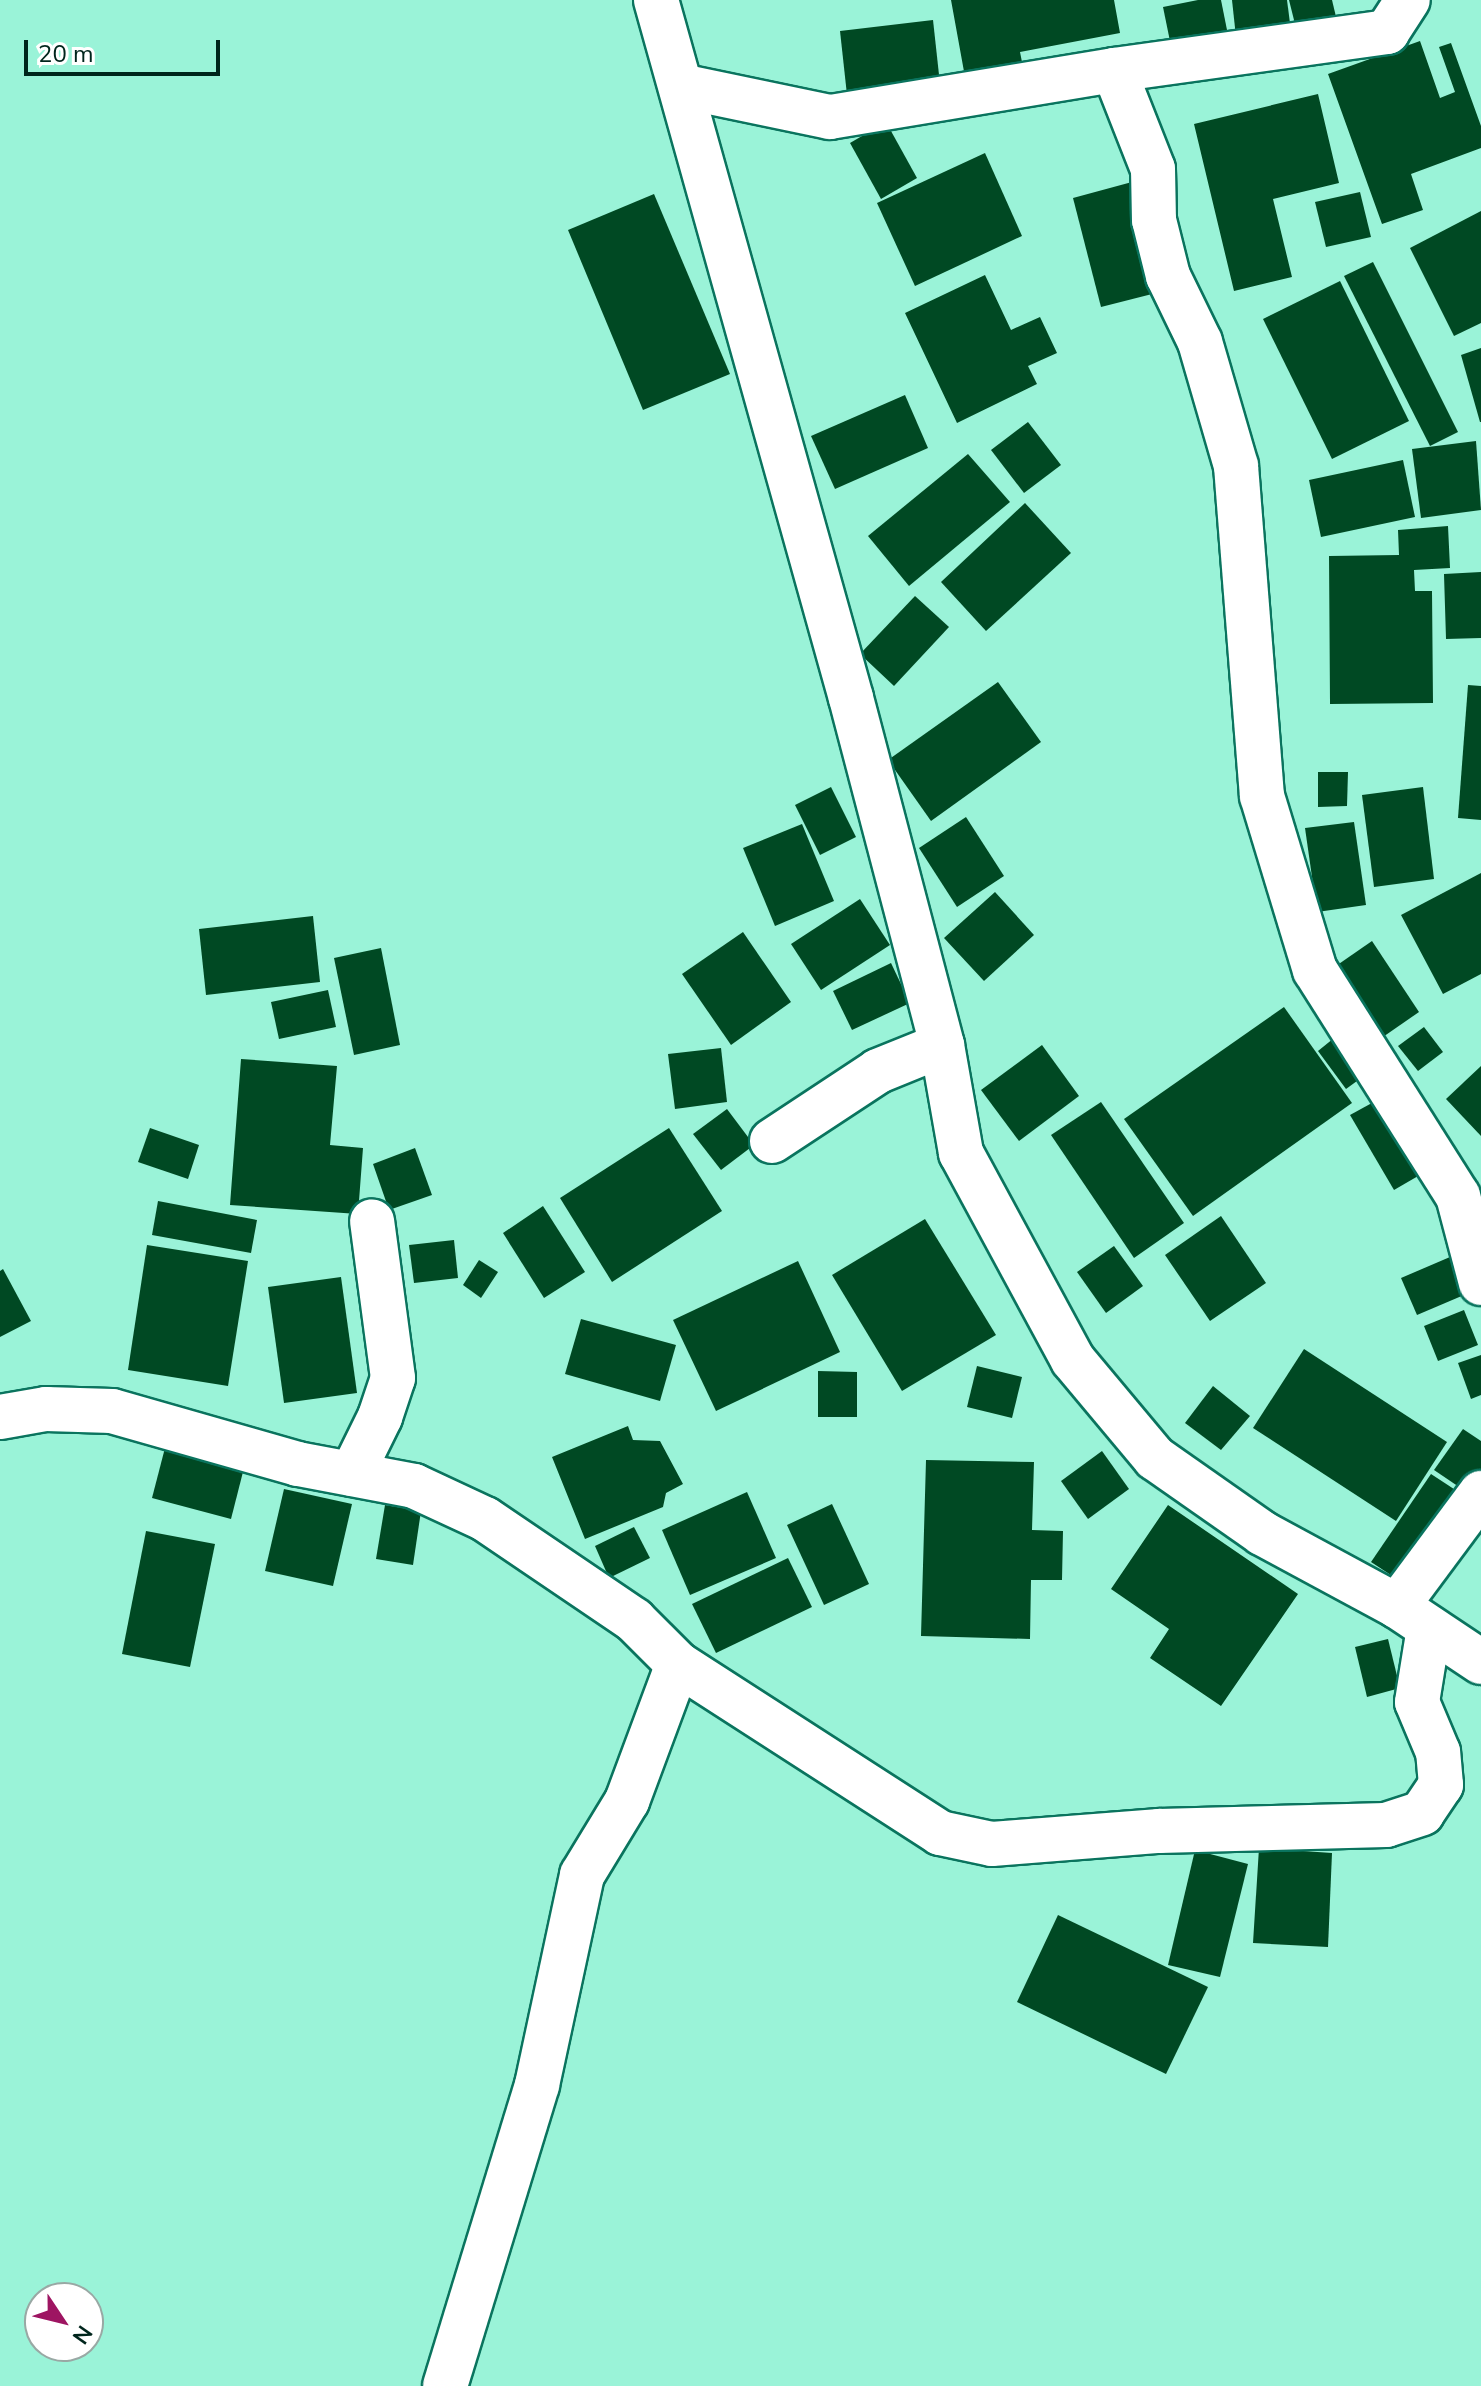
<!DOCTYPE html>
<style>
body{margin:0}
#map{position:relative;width:1481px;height:2386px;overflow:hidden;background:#9af3d8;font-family:"Nunito Sans",sans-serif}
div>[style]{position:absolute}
.building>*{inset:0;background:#004923}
.roads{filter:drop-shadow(2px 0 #0a745e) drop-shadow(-2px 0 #0a745e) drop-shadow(0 2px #0a745e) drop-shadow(0 -2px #0a745e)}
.minor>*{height:44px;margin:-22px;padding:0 22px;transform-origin:22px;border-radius:22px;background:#fff}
span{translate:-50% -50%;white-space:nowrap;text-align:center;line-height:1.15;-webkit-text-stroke:8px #fff;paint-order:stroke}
.north{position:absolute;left:24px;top:2282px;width:80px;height:80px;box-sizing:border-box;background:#fff;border:2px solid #99a8a4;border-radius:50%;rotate:125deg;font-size:22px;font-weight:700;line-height:32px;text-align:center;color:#00251c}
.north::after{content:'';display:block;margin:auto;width:28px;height:36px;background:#9e1562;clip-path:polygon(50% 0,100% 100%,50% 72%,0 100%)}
.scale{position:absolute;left:24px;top:40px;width:196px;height:36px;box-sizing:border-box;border:4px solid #00251c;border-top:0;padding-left:10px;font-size:24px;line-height:28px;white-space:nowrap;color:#00251c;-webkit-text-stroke:6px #fff;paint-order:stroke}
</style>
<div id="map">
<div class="building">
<i style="clip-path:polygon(951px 0,1114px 0,1120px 33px,1020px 52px,1023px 67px,965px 77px)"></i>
<i style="clip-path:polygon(1198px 0,1221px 0,1229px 40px,1172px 51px,1163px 7px)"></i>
<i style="clip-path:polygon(1232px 0,1287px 0,1291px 31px,1236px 37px)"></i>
<i style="clip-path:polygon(1289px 0,1332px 0,1337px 21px,1297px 32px)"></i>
<i style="clip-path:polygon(933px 20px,940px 84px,847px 95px,840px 31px)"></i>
<i style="clip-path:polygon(1420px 41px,1440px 98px,1455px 92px,1439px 47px,1451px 43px,1481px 126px,1481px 148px,1411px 174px,1423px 210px,1382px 224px,1328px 74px)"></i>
<i style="clip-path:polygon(1318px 94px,1339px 183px,1273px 199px,1292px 277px,1234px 291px,1194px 124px)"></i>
<i style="clip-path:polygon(886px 122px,917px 178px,881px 199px,850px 143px)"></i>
<i style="clip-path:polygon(985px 153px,1022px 236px,915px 286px,877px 203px)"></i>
<i style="clip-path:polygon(1132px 182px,1160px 292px,1101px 307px,1073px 198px)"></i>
<i style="clip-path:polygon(1360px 192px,1371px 237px,1326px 247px,1315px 202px)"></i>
<i style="clip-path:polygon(654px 194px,730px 374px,643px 410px,568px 230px)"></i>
<i style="clip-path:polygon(1481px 211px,1481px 323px,1454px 336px,1410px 248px)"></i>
<i style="clip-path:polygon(1373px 262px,1458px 432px,1430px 446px,1344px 276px)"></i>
<i style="clip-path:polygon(985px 275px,1011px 330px,1040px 317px,1057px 353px,1028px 366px,1037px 384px,957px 423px,905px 313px)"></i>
<i style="clip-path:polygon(1340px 281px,1409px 421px,1332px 459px,1263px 319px)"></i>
<i style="clip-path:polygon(1481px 348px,1481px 422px,1480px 422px,1461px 355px)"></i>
<i style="clip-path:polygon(905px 395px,928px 448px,835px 489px,811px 436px)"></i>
<i style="clip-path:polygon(1028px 422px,1061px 465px,1024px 493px,991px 450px)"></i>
<i style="clip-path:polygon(1476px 441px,1481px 510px,1421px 518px,1412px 449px)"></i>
<i style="clip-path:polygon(968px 454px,1010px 502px,909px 586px,868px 536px)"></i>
<i style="clip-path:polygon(1403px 460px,1415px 517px,1321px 537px,1309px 480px)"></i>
<i style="clip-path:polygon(1025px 503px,1071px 553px,986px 631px,941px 582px)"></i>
<i style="clip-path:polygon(1448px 526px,1450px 568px,1414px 570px,1415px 591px,1432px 591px,1433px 703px,1330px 704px,1329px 556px,1399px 555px,1398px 530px)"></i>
<i style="clip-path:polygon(1481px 572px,1481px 638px,1446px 639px,1444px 574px)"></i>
<i style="clip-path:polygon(915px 596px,949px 627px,894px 686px,860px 654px)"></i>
<i style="clip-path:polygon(998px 682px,1041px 742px,931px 821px,888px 760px)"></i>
<i style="clip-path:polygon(1468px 685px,1481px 686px,1481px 820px,1458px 818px)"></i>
<i style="clip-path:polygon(1318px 772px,1348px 772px,1347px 806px,1318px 807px)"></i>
<i style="clip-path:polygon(831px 787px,856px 837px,820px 855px,795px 805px)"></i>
<i style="clip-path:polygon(1423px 787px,1434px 879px,1374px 887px,1362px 795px)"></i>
<i style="clip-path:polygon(966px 817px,1004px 876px,957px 907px,919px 848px)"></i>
<i style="clip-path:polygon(1354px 822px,1366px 905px,1317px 912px,1305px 828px)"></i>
<i style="clip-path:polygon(802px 824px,834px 901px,775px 926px,743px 848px)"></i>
<i style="clip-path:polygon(1481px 873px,1481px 974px,1443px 994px,1401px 915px)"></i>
<i style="clip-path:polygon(995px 892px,1034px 935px,984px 981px,944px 938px)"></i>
<i style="clip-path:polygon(860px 899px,890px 945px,821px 990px,791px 944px)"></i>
<i style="clip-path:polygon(313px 916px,320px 982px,206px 995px,199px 929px)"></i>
<i style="clip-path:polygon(743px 932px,791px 1002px,731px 1045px,682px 974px)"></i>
<i style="clip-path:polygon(1372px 941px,1419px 1012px,1380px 1039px,1333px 968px)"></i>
<i style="clip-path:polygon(381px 948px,400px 1045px,354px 1055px,334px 958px)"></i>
<i style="clip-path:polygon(891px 963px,910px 1003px,852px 1030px,833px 991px)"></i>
<i style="clip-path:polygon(328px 990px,336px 1027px,279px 1039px,271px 1002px)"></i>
<i style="clip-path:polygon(1284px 1007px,1352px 1103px,1193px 1216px,1124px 1119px)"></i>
<i style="clip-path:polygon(1424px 1027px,1443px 1052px,1418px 1071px,1398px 1046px)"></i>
<i style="clip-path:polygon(1339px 1034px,1368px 1073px,1346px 1089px,1318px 1051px)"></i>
<i style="clip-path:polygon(1042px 1045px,1079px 1096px,1019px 1141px,981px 1090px)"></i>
<i style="clip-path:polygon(721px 1048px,727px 1102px,675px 1109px,668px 1054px)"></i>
<i style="clip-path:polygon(241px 1059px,337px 1066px,330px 1145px,363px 1148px,358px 1214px,230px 1205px)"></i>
<i style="clip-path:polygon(1481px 1066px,1481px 1136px,1446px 1099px)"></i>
<i style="clip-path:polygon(1381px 1098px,1425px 1172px,1394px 1190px,1350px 1115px)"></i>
<i style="clip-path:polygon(1101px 1102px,1184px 1223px,1134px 1258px,1051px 1135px)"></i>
<i style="clip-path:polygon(727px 1109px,754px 1145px,721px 1170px,693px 1134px)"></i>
<i style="clip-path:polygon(150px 1128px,199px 1145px,188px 1179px,138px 1162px)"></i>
<i style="clip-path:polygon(669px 1128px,722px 1211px,612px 1282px,560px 1198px)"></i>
<i style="clip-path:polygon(415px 1148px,432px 1195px,389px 1210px,373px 1164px)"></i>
<i style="clip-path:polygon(158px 1201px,257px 1220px,251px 1253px,152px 1235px)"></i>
<i style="clip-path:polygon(543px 1206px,585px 1272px,544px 1298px,503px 1233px)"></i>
<i style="clip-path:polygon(1221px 1216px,1266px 1283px,1210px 1321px,1165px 1255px)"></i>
<i style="clip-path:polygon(925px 1219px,996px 1335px,902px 1391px,832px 1275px)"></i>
<i style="clip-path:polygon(454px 1240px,458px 1278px,414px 1283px,409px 1245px)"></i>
<i style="clip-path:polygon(147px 1245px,248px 1261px,228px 1386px,128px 1370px)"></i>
<i style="clip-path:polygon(1114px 1246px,1143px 1286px,1106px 1313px,1077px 1272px)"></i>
<i style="clip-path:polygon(1450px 1257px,1464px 1295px,1417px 1315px,1401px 1278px)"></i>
<i style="clip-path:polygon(479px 1260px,498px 1272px,481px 1298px,463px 1285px)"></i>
<i style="clip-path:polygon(798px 1261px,840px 1352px,716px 1411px,673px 1320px)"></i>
<i style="clip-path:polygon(3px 1269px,31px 1321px,0 1337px,0 1271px)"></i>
<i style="clip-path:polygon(341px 1277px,357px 1393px,284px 1403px,268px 1287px)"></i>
<i style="clip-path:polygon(1464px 1310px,1478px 1345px,1438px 1361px,1424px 1326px)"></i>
<i style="clip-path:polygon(581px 1319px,676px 1345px,660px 1401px,565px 1374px)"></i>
<i style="clip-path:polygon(1304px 1349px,1447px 1442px,1396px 1521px,1253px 1428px)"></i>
<i style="clip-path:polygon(1481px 1355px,1481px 1395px,1471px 1399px,1458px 1363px)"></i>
<i style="clip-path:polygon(977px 1366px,1022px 1377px,1012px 1418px,967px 1407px)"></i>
<i style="clip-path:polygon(818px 1371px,857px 1372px,857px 1417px,818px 1417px)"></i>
<i style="clip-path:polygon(1213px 1386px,1250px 1416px,1221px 1450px,1185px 1423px)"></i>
<i style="clip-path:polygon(628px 1426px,633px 1440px,660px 1441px,683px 1484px,666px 1493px,663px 1507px,585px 1539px,552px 1457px)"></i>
<i style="clip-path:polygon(1463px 1429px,1481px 1441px,1481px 1473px,1468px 1493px,1434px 1470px)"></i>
<i style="clip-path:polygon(166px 1444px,245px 1464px,231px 1519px,152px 1498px)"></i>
<i style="clip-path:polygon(1102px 1451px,1129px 1489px,1088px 1519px,1061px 1481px)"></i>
<i style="clip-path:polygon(926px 1460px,1034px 1462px,1032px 1530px,1063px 1531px,1062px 1580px,1031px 1580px,1030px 1639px,921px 1636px)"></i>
<i style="clip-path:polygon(1431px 1474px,1460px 1493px,1400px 1581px,1371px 1562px)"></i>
<i style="clip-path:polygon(284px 1489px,352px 1504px,333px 1586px,265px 1571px)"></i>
<i style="clip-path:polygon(747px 1492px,776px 1558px,690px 1595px,662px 1530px)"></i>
<i style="clip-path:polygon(832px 1504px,869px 1584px,824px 1605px,787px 1525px)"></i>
<i style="clip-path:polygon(385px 1505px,421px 1511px,413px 1565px,376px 1559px)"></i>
<i style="clip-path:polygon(1168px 1505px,1298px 1594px,1221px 1706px,1150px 1658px,1169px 1629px,1111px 1589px)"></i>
<i style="clip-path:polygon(634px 1527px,650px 1558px,609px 1578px,595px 1546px)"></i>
<i style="clip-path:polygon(146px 1531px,215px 1544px,190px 1667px,122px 1654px)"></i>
<i style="clip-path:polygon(788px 1558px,812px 1607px,716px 1653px,692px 1604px)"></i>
<i style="clip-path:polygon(1388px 1639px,1400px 1688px,1367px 1697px,1355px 1647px)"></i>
<i style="clip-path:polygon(1259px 1848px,1332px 1853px,1328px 1947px,1253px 1943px)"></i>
<i style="clip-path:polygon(1195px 1850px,1248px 1864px,1220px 1977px,1168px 1965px)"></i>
<i style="clip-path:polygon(1058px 1915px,1208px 1987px,1166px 2074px,1017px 2002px)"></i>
</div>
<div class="roads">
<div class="minor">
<i style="left:656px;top:0;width:725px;rotate:74.39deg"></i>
<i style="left:851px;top:698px;width:359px;rotate:75.3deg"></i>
<i style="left:942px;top:1045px;width:110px;rotate:80deg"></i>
<i style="left:961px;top:1153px;width:235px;rotate:61.6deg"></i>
<i style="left:1073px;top:1360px;width:128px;rotate:50.1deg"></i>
<i style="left:1155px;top:1458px;width:131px;rotate:35deg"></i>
<i style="left:1262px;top:1533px;width:153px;rotate:28.4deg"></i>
<i style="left:1397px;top:1606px;width:101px;rotate:33.7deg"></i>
<i style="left:1114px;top:70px;width:276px;rotate:-7.9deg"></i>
<i style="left:1387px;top:32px;width:38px;rotate:-57deg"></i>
<i style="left:681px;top:86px;width:152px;rotate:11.8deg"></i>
<i style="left:830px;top:117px;width:288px;rotate:-9.4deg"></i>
<i style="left:1114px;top:70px;width:106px;rotate:68.5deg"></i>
<i style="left:1153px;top:169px;width:51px;rotate:88.9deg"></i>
<i style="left:1154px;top:220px;width:58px;rotate:76deg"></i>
<i style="left:1168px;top:276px;width:73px;rotate:64.1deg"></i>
<i style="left:1200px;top:342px;width:129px;rotate:73.8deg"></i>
<i style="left:1236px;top:466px;width:331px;rotate:85.5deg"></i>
<i style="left:1262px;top:796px;width:182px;rotate:73.1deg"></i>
<i style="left:1315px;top:970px;width:267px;rotate:57.7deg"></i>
<i style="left:1458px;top:1196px;width:90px;rotate:75.2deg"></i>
<i style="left:772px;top:1141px;width:127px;rotate:-33.4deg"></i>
<i style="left:878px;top:1071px;width:69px;rotate:-22.1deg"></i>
<i style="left:0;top:1417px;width:47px;rotate:-9.9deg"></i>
<i style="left:46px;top:1409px;width:66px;rotate:1.7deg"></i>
<i style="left:112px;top:1411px;width:193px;rotate:15.9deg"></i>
<i style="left:298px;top:1464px;width:118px;rotate:10.7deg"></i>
<i style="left:414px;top:1486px;width:78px;rotate:24.9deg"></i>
<i style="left:485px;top:1519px;width:180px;rotate:34.1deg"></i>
<i style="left:634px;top:1620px;width:62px;rotate:45deg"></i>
<i style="left:678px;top:1664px;width:312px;rotate:32.8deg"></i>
<i style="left:940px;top:1833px;width:53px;rotate:11.9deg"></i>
<i style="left:992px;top:1844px;width:168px;rotate:-4.5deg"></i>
<i style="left:1159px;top:1831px;width:227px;rotate:-1.5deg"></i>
<i style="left:1386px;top:1825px;width:38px;rotate:-18deg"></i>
<i style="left:1422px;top:1813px;width:34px;rotate:-56deg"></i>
<i style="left:1441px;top:1785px;width:33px;rotate:-95deg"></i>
<i style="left:1438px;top:1752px;width:54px;rotate:-112.8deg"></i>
<i style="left:1417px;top:1702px;width:75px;rotate:-80.8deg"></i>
<i style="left:352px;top:1474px;width:64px;rotate:-63.8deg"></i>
<i style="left:380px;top:1417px;width:41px;rotate:-71.6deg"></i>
<i style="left:393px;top:1378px;width:158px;rotate:-97.6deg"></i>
<i style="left:1397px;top:1606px;width:141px;rotate:-53.4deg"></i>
<i style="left:445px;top:2386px;width:315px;rotate:-73deg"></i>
<i style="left:537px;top:2085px;width:215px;rotate:-77.9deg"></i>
<i style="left:582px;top:1875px;width:87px;rotate:-58.7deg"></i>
<i style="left:627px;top:1801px;width:146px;rotate:-69.6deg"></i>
</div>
</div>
<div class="north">N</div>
<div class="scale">20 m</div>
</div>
